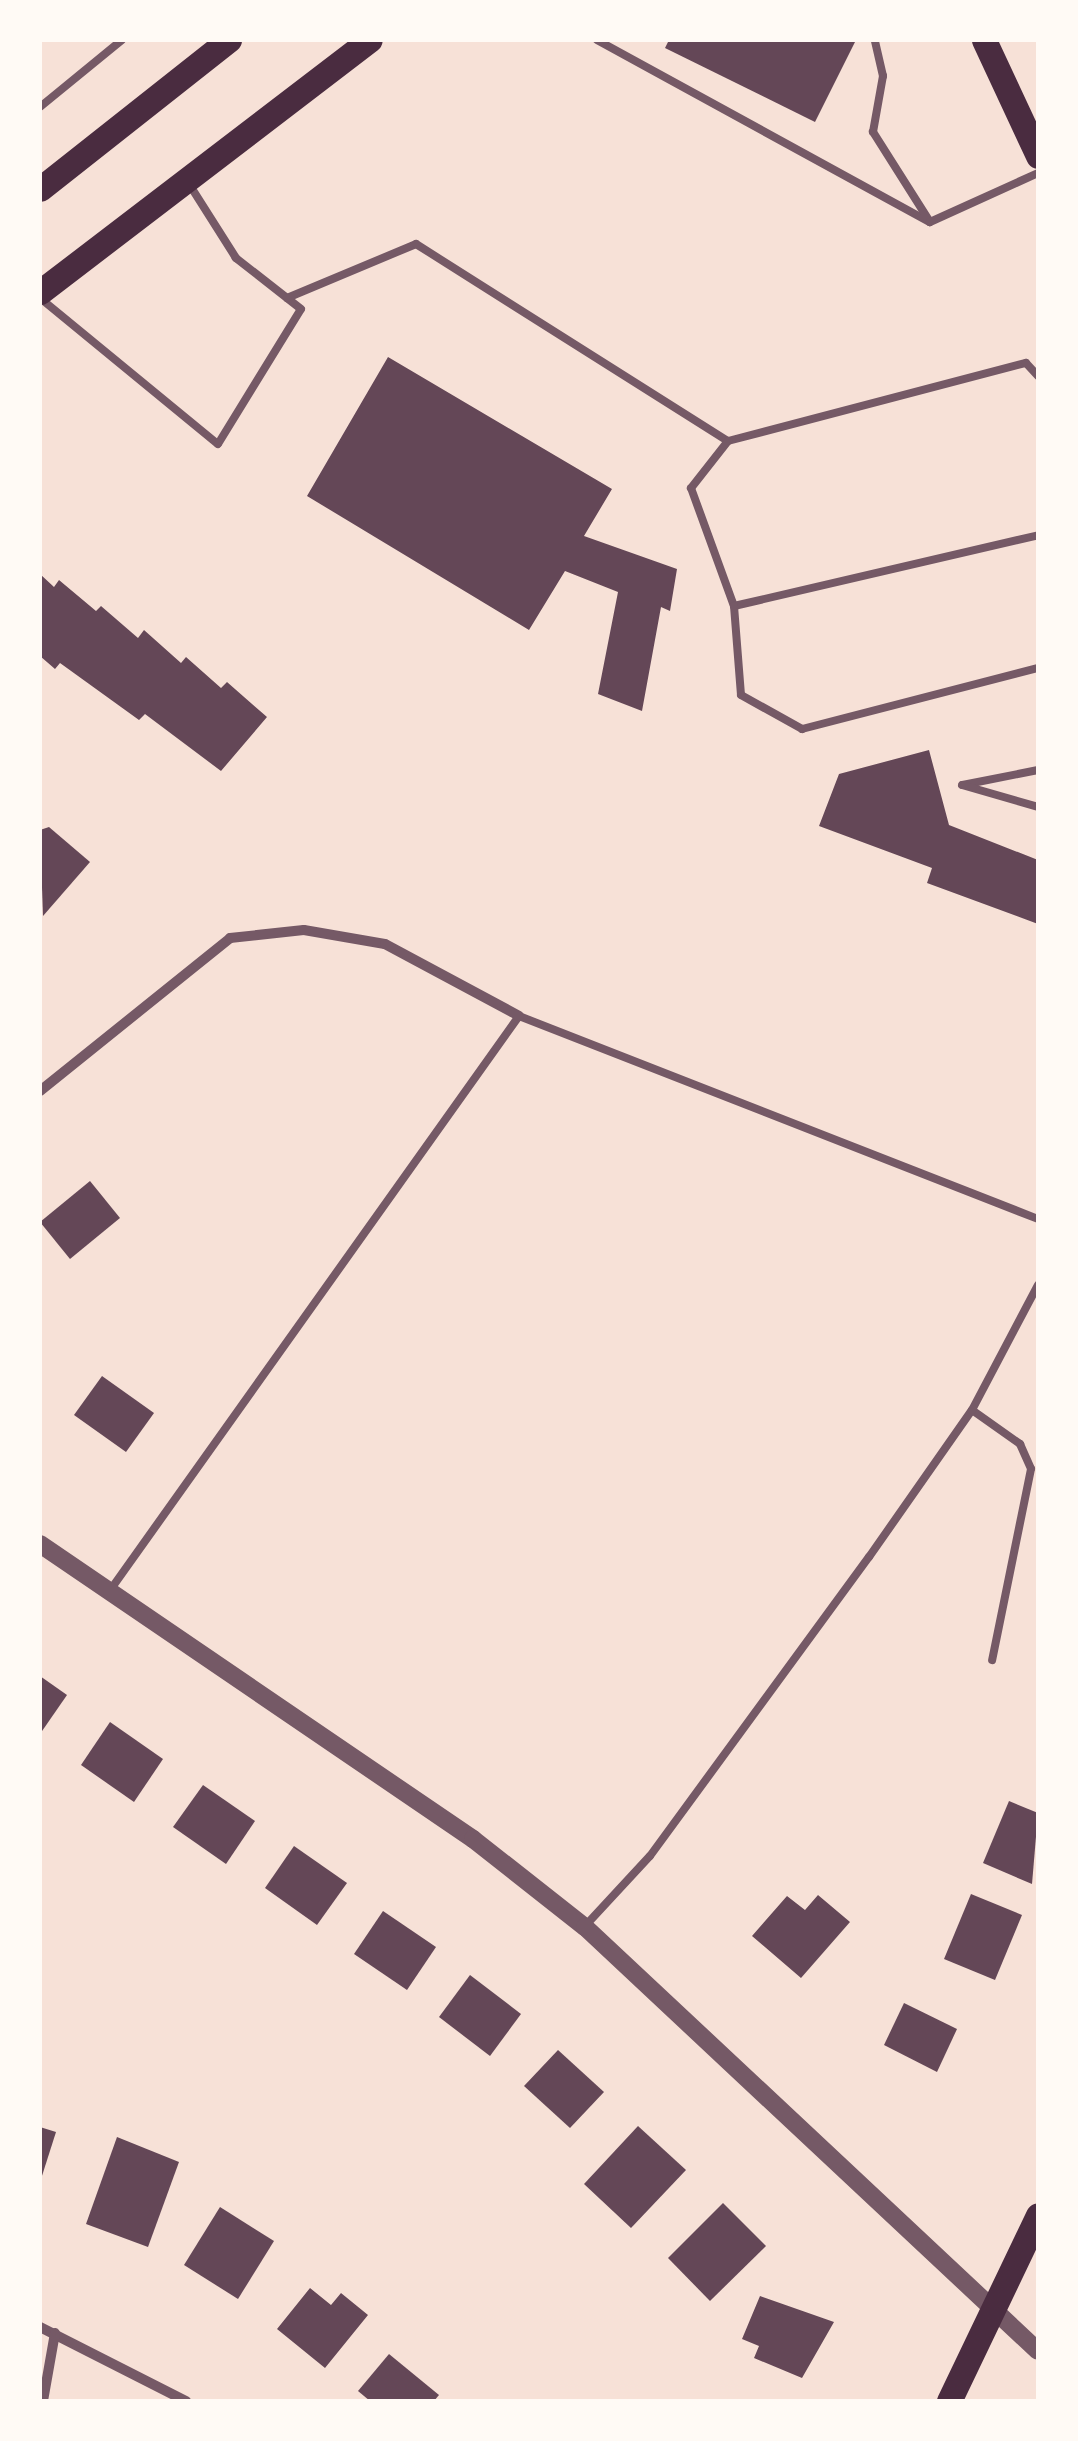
<!DOCTYPE html>
<style>
body{margin:0}
#map{position:relative;width:1078px;height:2441px;overflow:hidden;background:#f7e1d7;font-family:Commissioner,sans-serif}
div>[style]{position:absolute}
.building>*{inset:0;background:#644757}
.service>*{height:8px;margin:-4px;padding:0 4px;transform-origin:4px;border-radius:4px;background:#755966}
.minor>*{height:10px;margin:-5px;padding:0 5px;transform-origin:5px;border-radius:5px;background:#755966}
.tertiary>*{height:18px;margin:-9px;padding:0 9px;transform-origin:9px;border-radius:9px;background:#755966}
.primary>*{height:25px;margin:-12.5px;padding:0 12.5px;transform-origin:12.5px;border-radius:12.5px;background:#4a2c40}
span{translate:-50% -50%;white-space:nowrap;text-align:center;line-height:1.15;-webkit-text-stroke:8px #fffaf5;paint-order:stroke}
.frame{position:absolute;inset:0;border:42px solid #fffaf5;pointer-events:none}
</style>
<div id="map">
<div class="building">
<i style="clip-path:polygon(669px 40px,856px 40px,815px 122px,665px 48px)"></i>
<i style="clip-path:polygon(388px 357px,612px 489px,584px 536px,677px 569px,670px 611px,661px 607px,642px 711px,598px 694px,618px 592px,565px 571px,529px 630px,307px 496px)"></i>
<i style="clip-path:polygon(40px 574px,54px 587px,59px 580px,96px 611px,101px 606px,138px 638px,144px 630px,181px 663px,186px 657px,221px 688px,227px 682px,267px 717px,221px 771px,145px 714px,139px 720px,60px 663px,55px 669px,40px 656px)"></i>
<i style="clip-path:polygon(929px 750px,949px 825px,1038px 860px,1038px 924px,927px 883px,932px 868px,819px 826px,839px 774px)"></i>
<i style="clip-path:polygon(49px 827px,90px 862px,43px 916px,40px 830px)"></i>
<i style="clip-path:polygon(90px 1181px,120px 1218px,70px 1259px,40px 1222px)"></i>
<i style="clip-path:polygon(102px 1376px,154px 1413px,126px 1452px,74px 1415px)"></i>
<i style="clip-path:polygon(40px 1676px,67px 1695px,40px 1734px)"></i>
<i style="clip-path:polygon(110px 1722px,163px 1759px,134px 1802px,81px 1765px)"></i>
<i style="clip-path:polygon(203px 1785px,255px 1821px,226px 1864px,173px 1827px)"></i>
<i style="clip-path:polygon(1009px 1801px,1038px 1813px,1032px 1884px,983px 1863px)"></i>
<i style="clip-path:polygon(294px 1846px,347px 1883px,317px 1925px,265px 1888px)"></i>
<i style="clip-path:polygon(971px 1894px,1022px 1915px,995px 1980px,944px 1959px)"></i>
<i style="clip-path:polygon(818px 1895px,850px 1922px,801px 1978px,752px 1936px,787px 1896px,805px 1910px)"></i>
<i style="clip-path:polygon(383px 1911px,436px 1947px,407px 1990px,354px 1954px)"></i>
<i style="clip-path:polygon(470px 1975px,521px 2014px,490px 2056px,439px 2017px)"></i>
<i style="clip-path:polygon(904px 2003px,957px 2029px,937px 2072px,884px 2045px)"></i>
<i style="clip-path:polygon(558px 2050px,604px 2092px,570px 2128px,524px 2086px)"></i>
<i style="clip-path:polygon(638px 2126px,686px 2170px,631px 2228px,584px 2184px)"></i>
<i style="clip-path:polygon(40px 2127px,56px 2132px,41px 2179px,40px 2179px)"></i>
<i style="clip-path:polygon(117px 2137px,179px 2162px,148px 2247px,86px 2224px)"></i>
<i style="clip-path:polygon(723px 2203px,766px 2246px,710px 2301px,668px 2258px)"></i>
<i style="clip-path:polygon(220px 2207px,274px 2241px,238px 2299px,184px 2265px)"></i>
<i style="clip-path:polygon(310px 2288px,331px 2305px,341px 2293px,368px 2315px,325px 2368px,277px 2329px)"></i>
<i style="clip-path:polygon(760px 2296px,834px 2322px,802px 2378px,754px 2358px,759px 2346px,742px 2339px)"></i>
<i style="clip-path:polygon(389px 2354px,439px 2395px,434px 2401px,370px 2401px,358px 2391px)"></i>
</div>
<div class="service">
<i style="left:597px;top:40px;width:379px;rotate:28.7deg"></i>
<i style="left:930px;top:222px;width:107px;rotate:-122.3deg"></i>
<i style="left:873px;top:132px;width:57px;rotate:-79.9deg"></i>
<i style="left:883px;top:76px;width:37px;rotate:-103deg"></i>
<i style="left:40px;top:107px;width:106px;rotate:-39.3deg"></i>
<i style="left:930px;top:222px;width:119px;rotate:-24.4deg"></i>
<i style="left:40px;top:298px;width:230px;rotate:39.4deg"></i>
<i style="left:218px;top:444px;width:158px;rotate:-58.4deg"></i>
<i style="left:301px;top:309px;width:83px;rotate:-141.9deg"></i>
<i style="left:236px;top:258px;width:88px;rotate:-122.4deg"></i>
<i style="left:287px;top:298px;width:140px;rotate:-22.7deg"></i>
<i style="left:416px;top:244px;width:369px;rotate:32.3deg"></i>
<i style="left:728px;top:441px;width:308px;rotate:-14.7deg"></i>
<i style="left:1026px;top:363px;width:18px;rotate:47deg"></i>
<i style="left:728px;top:441px;width:60px;rotate:128.2deg"></i>
<i style="left:691px;top:488px;width:126px;rotate:70deg"></i>
<i style="left:734px;top:606px;width:312px;rotate:-13.1deg"></i>
<i style="left:734px;top:606px;width:89px;rotate:85.5deg"></i>
<i style="left:741px;top:695px;width:70px;rotate:29.1deg"></i>
<i style="left:802px;top:729px;width:244px;rotate:-14.5deg"></i>
<i style="left:1038px;top:770px;width:77px;rotate:168.8deg"></i>
<i style="left:962px;top:785px;width:79px;rotate:16.1deg"></i>
<i style="left:972px;top:1410px;width:59px;rotate:35.3deg"></i>
<i style="left:1020px;top:1444px;width:27px;rotate:66deg"></i>
<i style="left:1031px;top:1469px;width:195px;rotate:101.5deg"></i>
<i style="left:111px;top:1589px;width:703px;rotate:-54.55deg"></i>
<i style="left:519px;top:1016px;width:557px;rotate:21.36deg"></i>
<i style="left:586px;top:1925px;width:94px;rotate:-47.2deg"></i>
<i style="left:650px;top:1856px;width:371px;rotate:-53.8deg"></i>
<i style="left:869px;top:1557px;width:179px;rotate:-55deg"></i>
<i style="left:972px;top:1410px;width:141px;rotate:-62.2deg"></i>
</div>
<div class="minor">
<i style="left:40px;top:1091px;width:244px;rotate:-38.8deg"></i>
<i style="left:230px;top:938px;width:74px;rotate:-6.2deg"></i>
<i style="left:304px;top:930px;width:82px;rotate:9.8deg"></i>
<i style="left:385px;top:944px;width:152px;rotate:28.2deg"></i>
<i style="left:40px;top:2327px;width:164px;rotate:26.9deg"></i>
<i style="left:43px;top:2401px;width:69px;rotate:-80deg"></i>
</div>
<div class="tertiary">
<i style="left:40px;top:1544px;width:524px;rotate:34.27deg"></i>
<i style="left:473px;top:1839px;width:142px;rotate:38.2deg"></i>
<i style="left:585px;top:1927px;width:620px;rotate:43.11deg"></i>
</div>
<div class="primary">
<i style="left:984px;top:40px;width:128px;rotate:65deg"></i>
<i style="left:40px;top:189px;width:241px;rotate:-38.3deg"></i>
<i style="left:40px;top:292px;width:415px;rotate:-37.4deg"></i>
<i style="left:949px;top:2401px;width:206px;rotate:-64.4deg"></i>
</div>
<div class="frame"></div>
</div>
